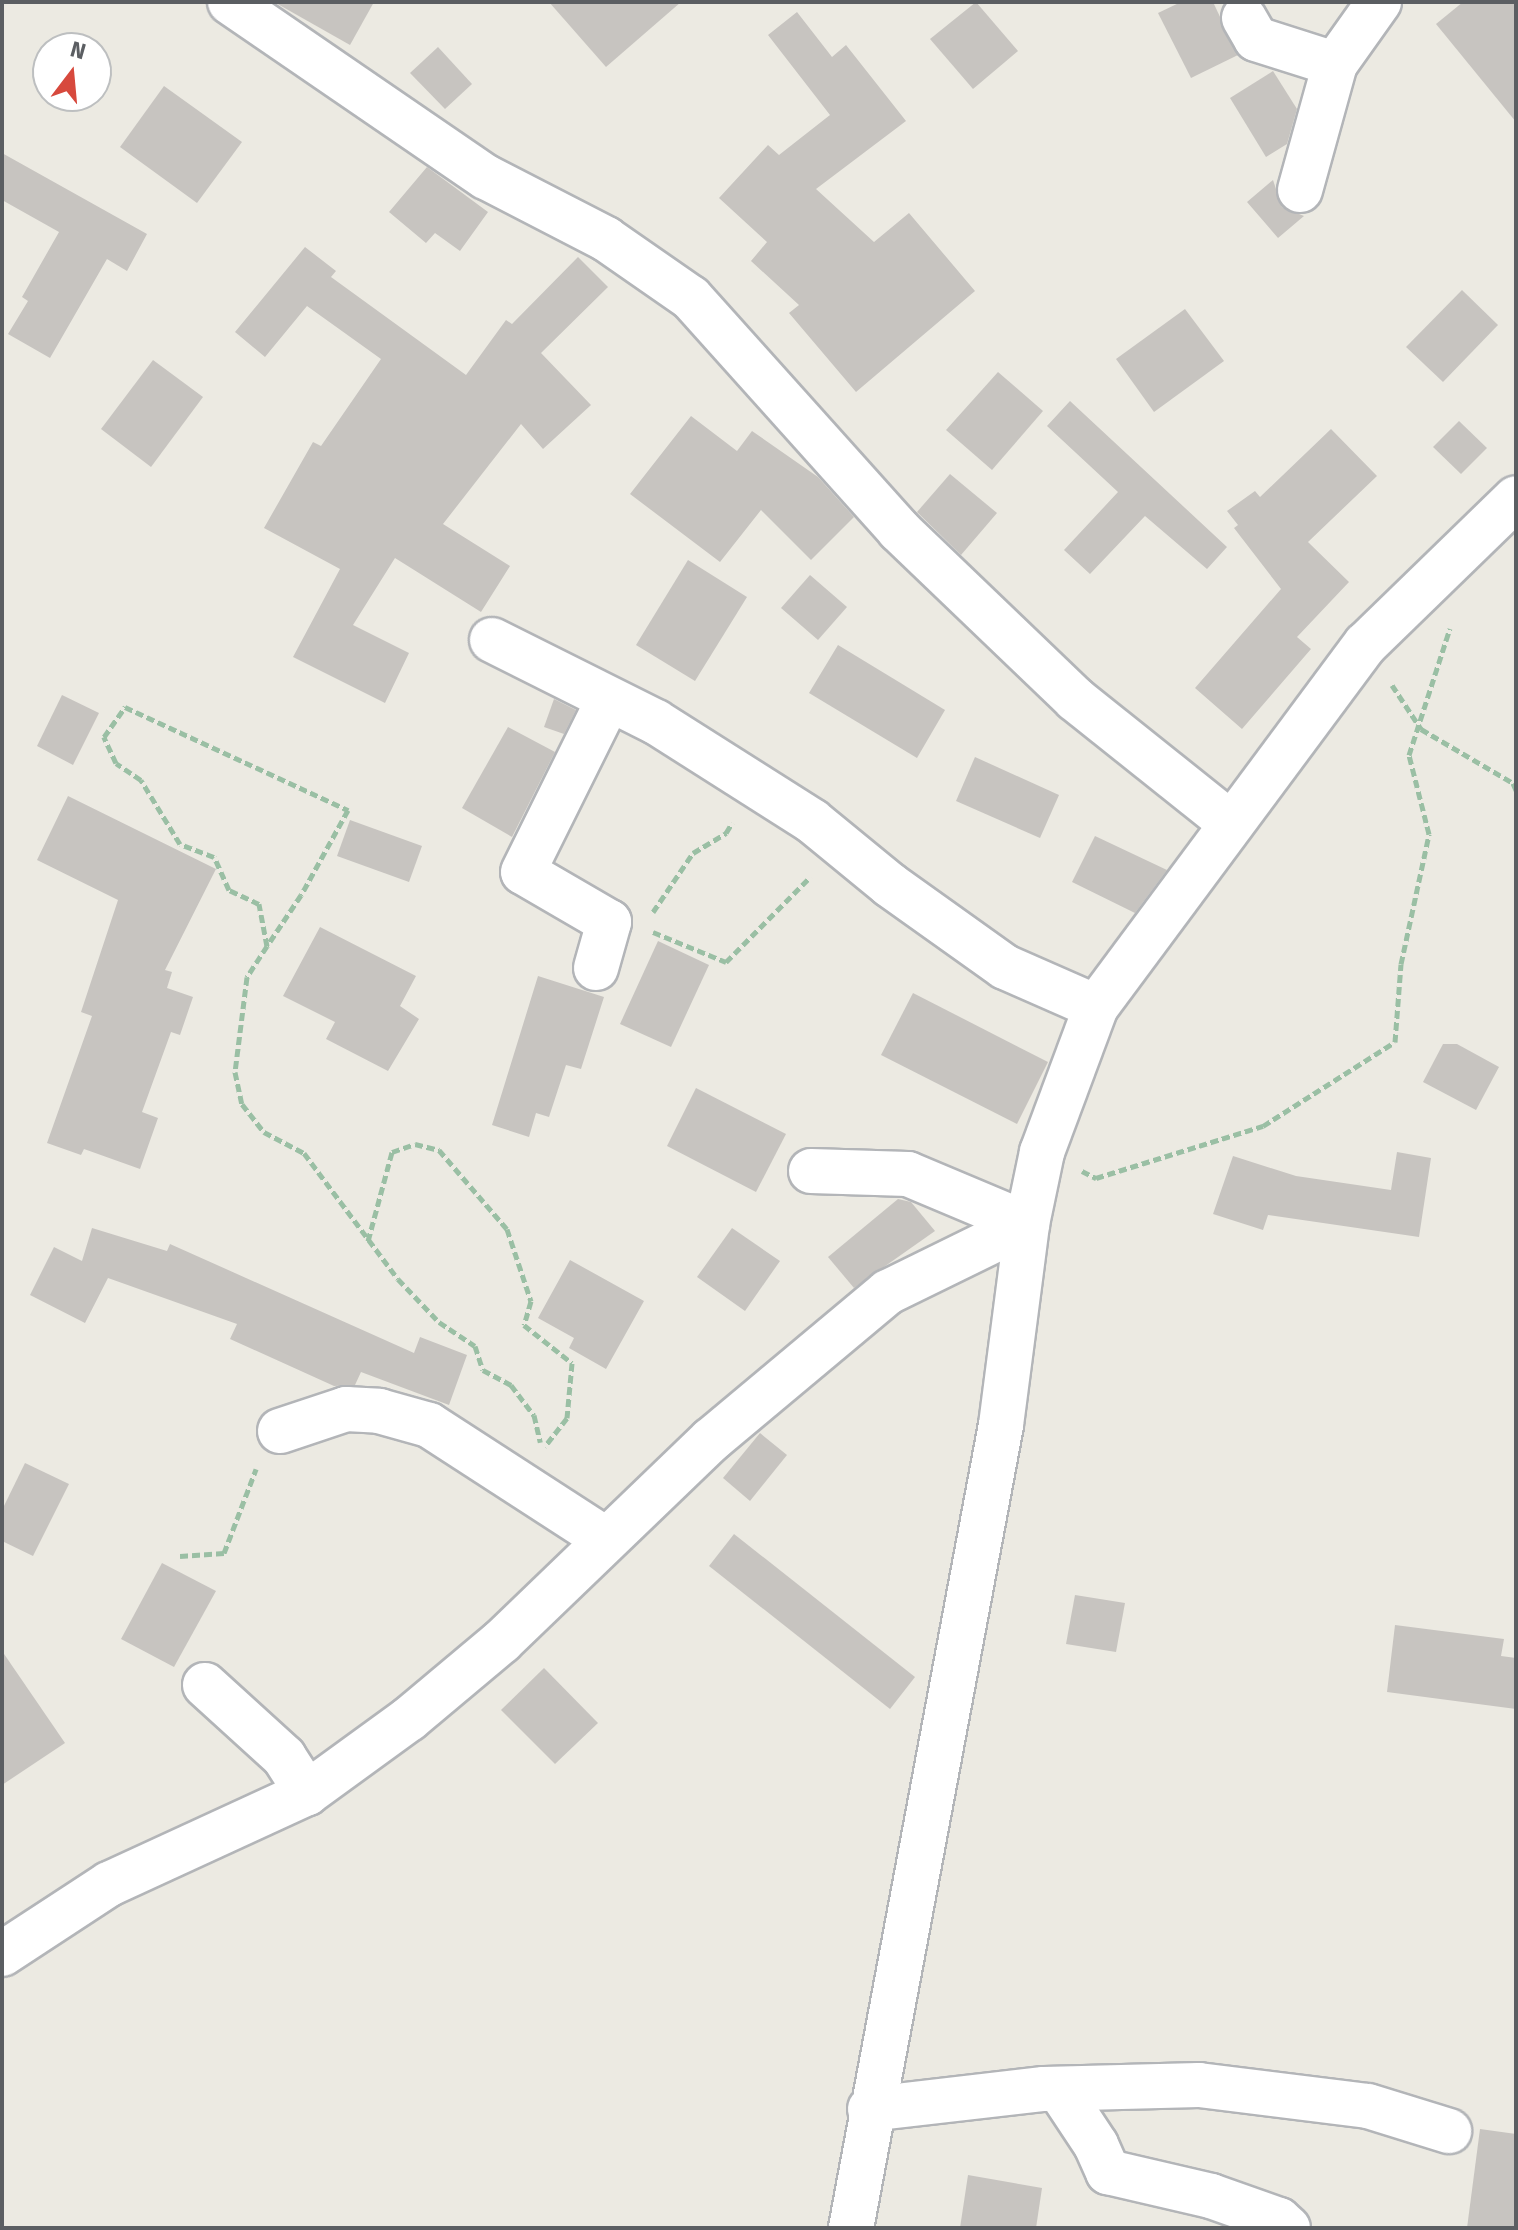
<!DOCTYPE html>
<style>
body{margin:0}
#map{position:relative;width:1518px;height:2230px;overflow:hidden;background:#eceae2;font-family:"Fira Sans",sans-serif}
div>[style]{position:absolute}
.building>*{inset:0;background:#c7c4c0}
.path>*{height:5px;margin-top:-2.5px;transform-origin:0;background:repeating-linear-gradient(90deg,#9abfa4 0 8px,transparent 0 12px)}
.roads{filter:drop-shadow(2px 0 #b3b5b8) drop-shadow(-2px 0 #b3b5b8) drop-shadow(0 2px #b3b5b8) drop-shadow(0 -2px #b3b5b8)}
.street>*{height:44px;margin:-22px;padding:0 22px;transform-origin:22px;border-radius:22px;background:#fff}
span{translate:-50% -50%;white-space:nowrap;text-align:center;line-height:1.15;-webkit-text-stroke:8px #fff;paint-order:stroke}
.frame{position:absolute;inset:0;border:4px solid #5b5e62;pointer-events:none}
.north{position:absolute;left:32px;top:32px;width:80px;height:80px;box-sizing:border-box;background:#fff;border:2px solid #bdbfc0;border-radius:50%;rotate:16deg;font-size:22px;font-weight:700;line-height:32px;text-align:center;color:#5b5e62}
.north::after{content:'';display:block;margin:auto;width:28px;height:36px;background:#d7493d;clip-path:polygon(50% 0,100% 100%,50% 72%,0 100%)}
</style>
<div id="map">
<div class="building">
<i style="clip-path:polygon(274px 2px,374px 2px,350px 45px)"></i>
<i style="clip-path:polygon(549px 2px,681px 2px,606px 67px)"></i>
<i style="clip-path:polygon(976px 2px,1018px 51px,973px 89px,930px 39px)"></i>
<i style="clip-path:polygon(1181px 2px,1213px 2px,1238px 55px,1191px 78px,1158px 13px)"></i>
<i style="clip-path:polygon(1463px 2px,1516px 2px,1516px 122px,1436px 24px)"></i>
<i style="clip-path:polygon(797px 12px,832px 57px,846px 45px,906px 121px,816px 189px,874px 242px,909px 213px,975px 291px,856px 392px,789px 313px,799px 305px,751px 261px,767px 242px,719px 198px,768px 145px,779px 155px,830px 115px,768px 35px)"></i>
<i style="clip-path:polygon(438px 47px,472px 84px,445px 109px,410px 73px)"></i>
<i style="clip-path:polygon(1273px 71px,1297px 109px,1287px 144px,1266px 157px,1230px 98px)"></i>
<i style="clip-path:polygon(164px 86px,242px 142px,197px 203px,120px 147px)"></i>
<i style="clip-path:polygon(2px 153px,147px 234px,127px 271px,107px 259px,50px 358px,8px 334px,28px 301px,22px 297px,59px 232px,2px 200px)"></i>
<i style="clip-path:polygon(427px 167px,488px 212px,460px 251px,435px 233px,426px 243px,389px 212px)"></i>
<i style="clip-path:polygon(1273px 180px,1282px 207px,1304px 216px,1278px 238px,1247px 202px)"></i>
<i style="clip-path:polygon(305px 247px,336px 271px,331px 277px,466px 375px,506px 320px,512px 324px,578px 257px,608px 287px,541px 353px,591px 405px,543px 449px,521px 424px,443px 524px,510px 566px,481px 612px,395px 558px,353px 625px,409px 653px,385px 703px,293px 657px,340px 569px,264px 528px,313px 442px,321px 446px,381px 359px,307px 306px,265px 357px,235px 332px)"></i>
<i style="clip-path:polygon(1462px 290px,1498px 325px,1443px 382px,1406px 347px)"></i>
<i style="clip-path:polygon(1185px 309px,1224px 361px,1154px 412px,1116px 359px)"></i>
<i style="clip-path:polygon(153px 360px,203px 397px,151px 467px,101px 429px)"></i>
<i style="clip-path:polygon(998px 372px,1043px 411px,992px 470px,946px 430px)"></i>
<i style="clip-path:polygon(1070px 401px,1227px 547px,1207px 569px,1145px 516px,1090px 574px,1064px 550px,1118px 492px,1047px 426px)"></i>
<i style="clip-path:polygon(691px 416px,737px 451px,752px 431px,818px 477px,854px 517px,811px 560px,761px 510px,720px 562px,630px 494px)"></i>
<i style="clip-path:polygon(1459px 421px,1487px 448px,1461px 474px,1433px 447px)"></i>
<i style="clip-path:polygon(1331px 429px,1377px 476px,1308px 542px,1349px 582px,1297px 637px,1311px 649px,1242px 729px,1195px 688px,1281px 589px,1234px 528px,1238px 525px,1227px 511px,1255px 491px,1260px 497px)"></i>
<i style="clip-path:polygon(950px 474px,997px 513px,961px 555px,917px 512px)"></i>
<i style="clip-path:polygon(688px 560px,747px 597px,695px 681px,636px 645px)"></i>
<i style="clip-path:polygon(810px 575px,847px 607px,818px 640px,781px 608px)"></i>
<i style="clip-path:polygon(838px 645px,945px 710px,917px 758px,809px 693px)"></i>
<i style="clip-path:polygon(62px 695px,99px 713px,73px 765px,37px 746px)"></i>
<i style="clip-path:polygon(554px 699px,576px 710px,564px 734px,544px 727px)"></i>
<i style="clip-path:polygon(508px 727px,555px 752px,512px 837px,462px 808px)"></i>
<i style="clip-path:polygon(975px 757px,1059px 795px,1040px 838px,956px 801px)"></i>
<i style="clip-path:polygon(68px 796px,216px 869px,165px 970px,172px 972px,167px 988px,193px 997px,180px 1035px,171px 1032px,142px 1112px,158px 1118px,140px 1169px,84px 1149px,81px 1155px,47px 1143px,92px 1016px,81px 1012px,118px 900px,37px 860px)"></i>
<i style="clip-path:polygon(350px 820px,422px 846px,409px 882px,337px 856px)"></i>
<i style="clip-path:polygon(1095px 836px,1167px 870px,1135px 913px,1072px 882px)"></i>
<i style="clip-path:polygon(320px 927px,416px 976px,400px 1006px,419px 1019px,388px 1071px,326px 1039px,335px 1022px,283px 996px)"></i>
<i style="clip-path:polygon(658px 941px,709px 965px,671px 1047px,620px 1024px)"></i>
<i style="clip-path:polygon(538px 976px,604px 997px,581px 1069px,566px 1065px,549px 1117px,536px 1113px,529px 1137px,492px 1125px)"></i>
<i style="clip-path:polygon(913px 993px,1048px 1062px,1017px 1124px,881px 1055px)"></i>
<i style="clip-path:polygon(1443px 1044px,1457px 1044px,1499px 1067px,1476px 1110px,1423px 1082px)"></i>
<i style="clip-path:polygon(696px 1088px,786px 1134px,756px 1192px,667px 1146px)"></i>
<i style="clip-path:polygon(1397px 1152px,1431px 1158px,1419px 1237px,1268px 1215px,1263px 1230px,1213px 1214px,1233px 1156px,1296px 1176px,1391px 1190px)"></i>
<i style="clip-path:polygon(898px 1199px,911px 1202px,935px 1231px,854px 1288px,828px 1257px)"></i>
<i style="clip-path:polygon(92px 1228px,167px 1251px,170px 1244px,414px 1353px,420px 1337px,467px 1355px,449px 1405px,361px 1372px,355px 1385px,334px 1386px,230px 1339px,237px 1324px,108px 1278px,85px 1323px,30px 1295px,54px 1247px,82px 1261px)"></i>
<i style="clip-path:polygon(732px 1228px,780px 1261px,745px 1311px,697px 1277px)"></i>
<i style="clip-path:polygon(570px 1260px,644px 1301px,606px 1369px,569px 1348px,574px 1338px,538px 1318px)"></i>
<i style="clip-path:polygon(760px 1433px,787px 1455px,750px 1501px,723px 1478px)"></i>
<i style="clip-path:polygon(25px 1463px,69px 1484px,33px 1556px,2px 1541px,2px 1510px)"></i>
<i style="clip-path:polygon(734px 1534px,915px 1677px,890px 1709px,709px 1566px)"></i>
<i style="clip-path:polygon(162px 1563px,216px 1591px,174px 1667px,121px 1639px)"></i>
<i style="clip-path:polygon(1075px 1595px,1125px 1603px,1116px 1652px,1066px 1644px)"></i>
<i style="clip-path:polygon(1395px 1625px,1504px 1639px,1501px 1656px,1516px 1658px,1516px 1709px,1387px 1692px)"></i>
<i style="clip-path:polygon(2px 1651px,65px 1743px,2px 1785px)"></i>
<i style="clip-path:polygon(544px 1668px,598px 1723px,555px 1764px,501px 1710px)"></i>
<i style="clip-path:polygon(1480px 2129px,1516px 2134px,1516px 2228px,1467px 2228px)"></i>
<i style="clip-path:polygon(968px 2175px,1042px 2188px,1036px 2228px,960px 2228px)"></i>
</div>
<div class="path">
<i style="left:1392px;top:685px;width:53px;rotate:56.6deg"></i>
<i style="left:1421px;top:729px;width:107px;rotate:30.4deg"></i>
<i style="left:1513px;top:783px;width:8px;rotate:67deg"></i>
<i style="left:653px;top:912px;width:71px;rotate:-55.9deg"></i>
<i style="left:693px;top:853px;width:39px;rotate:-31deg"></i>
<i style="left:726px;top:833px;width:12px;rotate:-59deg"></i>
<i style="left:653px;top:932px;width:79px;rotate:22.3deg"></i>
<i style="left:726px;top:962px;width:120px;rotate:-45.3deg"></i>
<i style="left:267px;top:946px;width:43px;rotate:-100.8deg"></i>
<i style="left:259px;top:904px;width:33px;rotate:-155deg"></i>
<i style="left:229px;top:890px;width:36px;rotate:-114deg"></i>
<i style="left:214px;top:857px;width:36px;rotate:-159deg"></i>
<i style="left:180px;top:844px;width:75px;rotate:-121.4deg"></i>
<i style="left:141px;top:780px;width:30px;rotate:-146deg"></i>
<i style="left:116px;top:763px;width:29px;rotate:-115deg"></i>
<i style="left:104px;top:737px;width:37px;rotate:-55deg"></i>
<i style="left:125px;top:707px;width:246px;rotate:24.8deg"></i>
<i style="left:348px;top:810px;width:97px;rotate:118.9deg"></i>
<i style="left:301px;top:895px;width:61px;rotate:123.7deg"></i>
<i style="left:267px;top:946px;width:37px;rotate:123deg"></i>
<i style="left:247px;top:977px;width:96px;rotate:97.2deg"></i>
<i style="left:235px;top:1072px;width:33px;rotate:78deg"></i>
<i style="left:242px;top:1104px;width:36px;rotate:52deg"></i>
<i style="left:264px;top:1132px;width:45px;rotate:27.7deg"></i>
<i style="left:304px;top:1153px;width:157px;rotate:53.3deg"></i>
<i style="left:398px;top:1279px;width:59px;rotate:46.4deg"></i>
<i style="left:439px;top:1322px;width:43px;rotate:33.7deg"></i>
<i style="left:475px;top:1346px;width:25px;rotate:72deg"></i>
<i style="left:483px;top:1370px;width:32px;rotate:28deg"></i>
<i style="left:511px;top:1385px;width:38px;rotate:53deg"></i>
<i style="left:534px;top:1415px;width:28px;rotate:77deg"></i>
<i style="left:1082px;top:1171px;width:16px;rotate:27deg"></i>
<i style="left:1096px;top:1178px;width:175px;rotate:-17.3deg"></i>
<i style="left:1263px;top:1126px;width:156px;rotate:-32.5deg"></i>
<i style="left:1395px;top:1042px;width:78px;rotate:-85.6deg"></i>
<i style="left:1401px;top:964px;width:133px;rotate:-77.8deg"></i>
<i style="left:1429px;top:834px;width:81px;rotate:-104.2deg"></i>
<i style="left:1409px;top:755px;width:133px;rotate:-72.1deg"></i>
<i style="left:368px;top:1241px;width:92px;rotate:-74.9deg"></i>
<i style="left:392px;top:1152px;width:24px;rotate:-19deg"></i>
<i style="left:415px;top:1144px;width:25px;rotate:14deg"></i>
<i style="left:439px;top:1150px;width:104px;rotate:49.3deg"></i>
<i style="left:507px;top:1229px;width:76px;rotate:71.6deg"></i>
<i style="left:531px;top:1301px;width:25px;rotate:106deg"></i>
<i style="left:524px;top:1325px;width:61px;rotate:38.4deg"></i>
<i style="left:572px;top:1363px;width:55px;rotate:95.2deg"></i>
<i style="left:567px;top:1418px;width:36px;rotate:128deg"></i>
<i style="left:180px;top:1556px;width:44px;rotate:-3.9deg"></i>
<i style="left:224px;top:1553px;width:90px;rotate:-69.1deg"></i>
</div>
<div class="roads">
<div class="street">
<i style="left:230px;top:2px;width:310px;rotate:34.4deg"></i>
<i style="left:486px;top:177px;width:135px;rotate:27.3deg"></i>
<i style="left:606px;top:239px;width:103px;rotate:34.8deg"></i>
<i style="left:691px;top:298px;width:312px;rotate:48.1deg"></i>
<i style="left:899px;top:530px;width:244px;rotate:43.8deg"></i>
<i style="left:1075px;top:699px;width:197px;rotate:38.6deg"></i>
<i style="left:1244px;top:18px;width:24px;rotate:60deg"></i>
<i style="left:1256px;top:39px;width:83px;rotate:17.6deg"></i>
<i style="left:1300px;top:190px;width:131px;rotate:-74.5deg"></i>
<i style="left:1335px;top:64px;width:76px;rotate:-54.6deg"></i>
<i style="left:492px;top:640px;width:183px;rotate:26.6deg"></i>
<i style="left:656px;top:722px;width:185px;rotate:32.4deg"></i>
<i style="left:812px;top:821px;width:101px;rotate:39.4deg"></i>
<i style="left:890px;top:885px;width:141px;rotate:35.5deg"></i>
<i style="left:1005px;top:967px;width:99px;rotate:23.7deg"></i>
<i style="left:596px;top:968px;width:48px;rotate:-74.2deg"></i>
<i style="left:609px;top:922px;width:99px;rotate:-149.8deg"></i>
<i style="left:523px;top:872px;width:193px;rotate:-63.6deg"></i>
<i style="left:811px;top:1171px;width:97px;rotate:1.8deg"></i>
<i style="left:908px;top:1174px;width:129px;rotate:22.8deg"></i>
<i style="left:280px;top:1431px;width:70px;rotate:-18.4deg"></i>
<i style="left:346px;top:1409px;width:33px;rotate:3deg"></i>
<i style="left:379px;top:1411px;width:52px;rotate:15.6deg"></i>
<i style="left:429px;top:1425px;width:208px;rotate:32.9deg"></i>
<i style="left:205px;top:1685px;width:107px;rotate:42.3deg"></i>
<i style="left:284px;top:1757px;width:43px;rotate:57.4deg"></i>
<i style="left:2px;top:1954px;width:128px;rotate:-33.2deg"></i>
<i style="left:109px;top:1884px;width:218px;rotate:-24.7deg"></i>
<i style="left:307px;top:1793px;width:126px;rotate:-36deg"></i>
<i style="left:409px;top:1719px;width:121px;rotate:-40deg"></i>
<i style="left:502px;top:1641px;width:290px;rotate:-43.9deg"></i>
<i style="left:711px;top:1440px;width:231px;rotate:-39.9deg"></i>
<i style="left:888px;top:1292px;width:155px;rotate:-26.1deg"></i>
<i style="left:1059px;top:2089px;width:67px;rotate:56.5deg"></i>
<i style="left:1096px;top:2145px;width:30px;rotate:66deg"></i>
<i style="left:1108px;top:2172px;width:106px;rotate:13.1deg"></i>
<i style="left:1211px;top:2196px;width:72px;rotate:19.4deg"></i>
<i style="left:1279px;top:2220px;width:12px;rotate:42deg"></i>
<i style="left:870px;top:2109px;width:175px;rotate:-6.6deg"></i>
<i style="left:1044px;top:2089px;width:155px;rotate:-1.5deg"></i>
<i style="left:1199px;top:2085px;width:170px;rotate:7.1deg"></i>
<i style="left:1368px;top:2106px;width:85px;rotate:17.2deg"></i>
<i style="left:851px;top:2228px;width:817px;rotate:-79.42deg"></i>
<i style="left:1001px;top:1425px;width:203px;rotate:-82.6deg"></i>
<i style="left:1027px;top:1224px;width:74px;rotate:-78.2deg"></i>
<i style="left:1042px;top:1152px;width:155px;rotate:-69.6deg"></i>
<i style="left:1096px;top:1007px;width:452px;rotate:-53.4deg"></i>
<i style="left:1366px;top:644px;width:209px;rotate:-44.2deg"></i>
</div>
</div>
<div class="frame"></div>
<div class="north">N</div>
</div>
